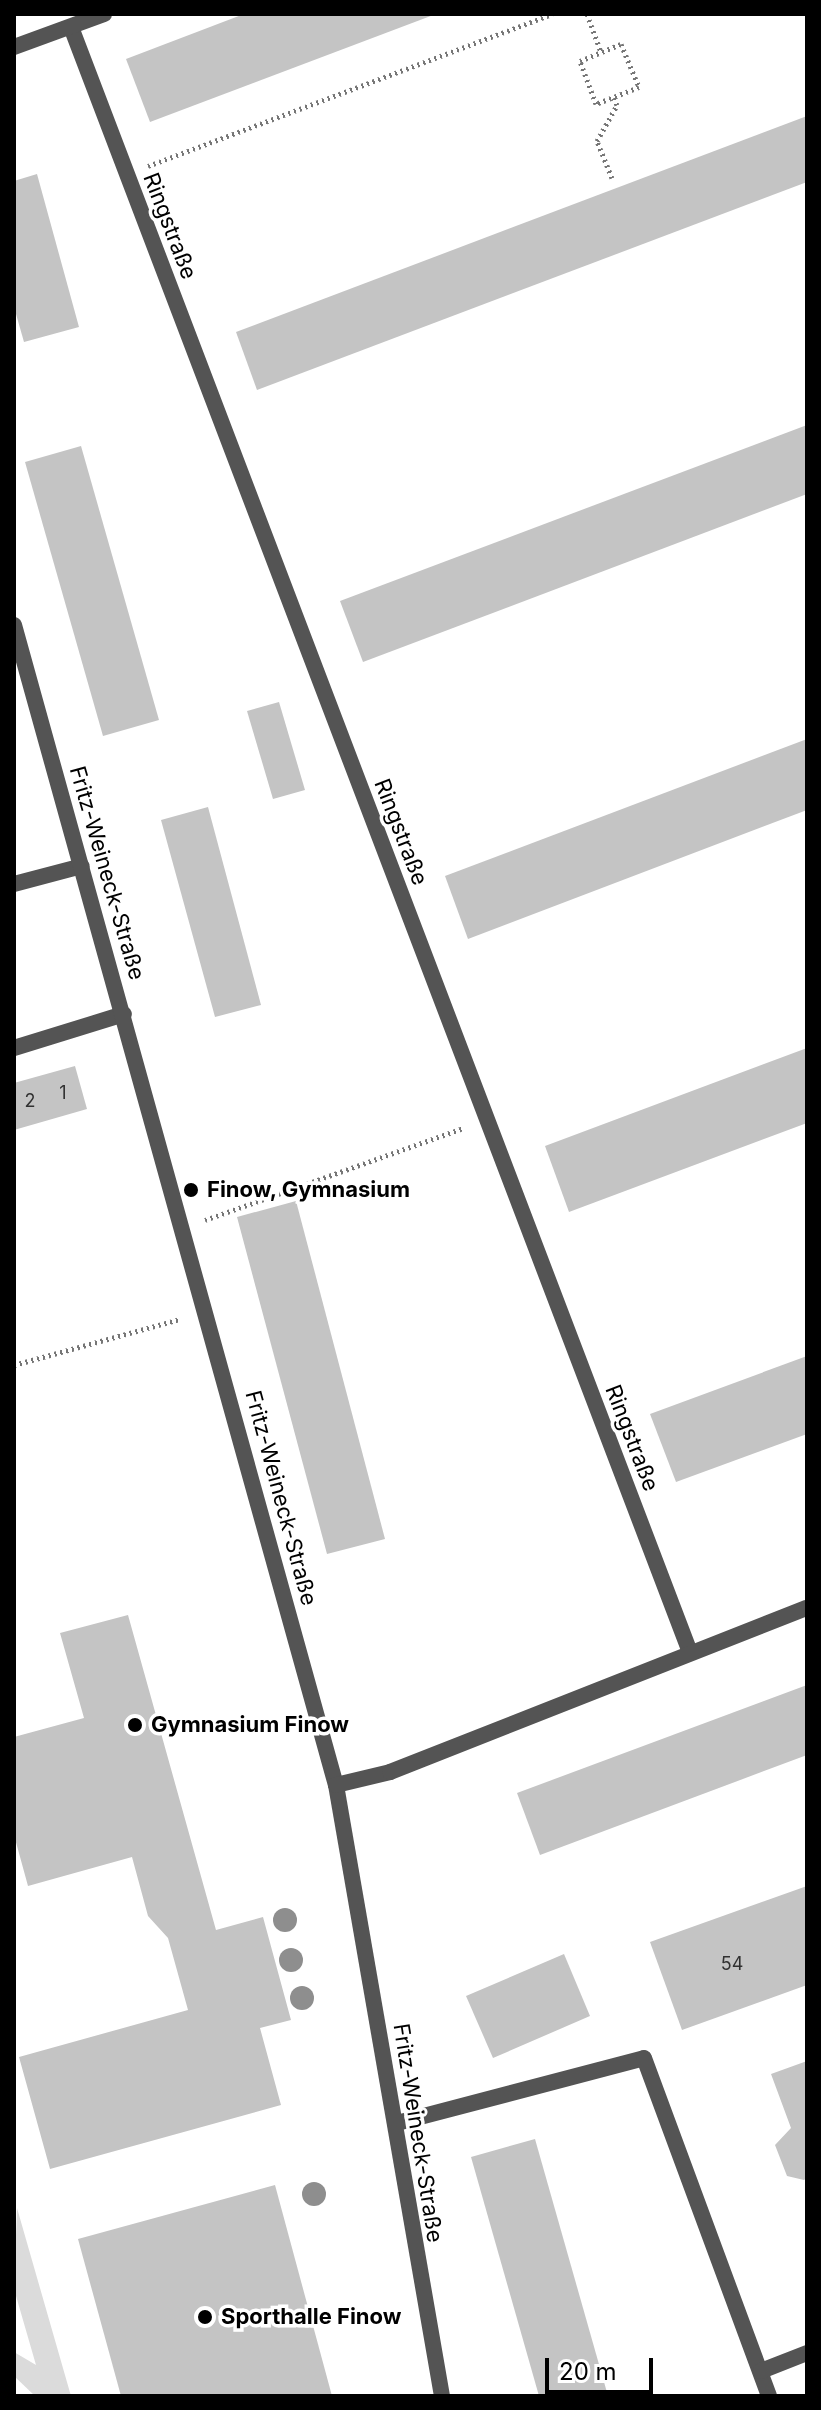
<!DOCTYPE html>
<meta charset="utf-8">
<style>
body{margin:0}
#map{position:relative;width:821px;height:2410px;overflow:hidden;background:#fff;font-family:Inter,sans-serif}
div>[style]{position:absolute}
.green>*{inset:0;background:#dbdbdb}
.building>*{inset:0;background:#c4c4c4}
.path>*{height:5px;margin-top:-2.5px;transform-origin:0;background:repeating-linear-gradient(90deg,#767676 0 2px,transparent 0 6px)}
.service>*{height:16px;margin:-8px;padding:0 8px;transform-origin:8px;border-radius:8px;background:#545454}
.minor>*{height:16px;margin:-8px;padding:0 8px;transform-origin:8px;border-radius:8px;background:#545454}
.trees>*{width:24px;height:24px;margin:-12px;border-radius:50%;background:#8e8e8e}
.dots>*{width:22px;height:22px;translate:-50% -50%;box-sizing:border-box;border:4px solid #fff;border-radius:50%}
span{translate:-50% -50%;white-space:nowrap;text-align:center;line-height:1.15;-webkit-text-stroke:7px #fff;paint-order:stroke}
.number-label{font-size:18px;color:#313131}
.number-label span{-webkit-text-stroke-width:0}
.street-label{font-size:22px;color:#000}
.poi-label{font-size:22px;color:#000;font-weight:700}
.left{translate:0 -50%;text-align:left}
.frame{position:absolute;inset:0;border:16px solid #000;pointer-events:none}
.scale{position:absolute;left:545px;top:2358px;width:108px;height:36px;box-sizing:border-box;border:4px solid #000;border-top:0;padding-left:10px;font-size:24px;line-height:28px;white-space:nowrap;color:#000;-webkit-text-stroke:6px #fff;paint-order:stroke}
</style>
<div id="map">
<div class="green">
<i style="clip-path:polygon(17px 2208px,71px 2396px,35px 2396px,14px 2376px,14px 2352px,36px 2365px,14px 2289px)"></i>
</div>
<div class="building">
<i style="clip-path:polygon(244px 14px,436px 14px,150px 122px,126px 59px)"></i>
<i style="clip-path:polygon(807px 116px,807px 182px,257px 390px,236px 332px)"></i>
<i style="clip-path:polygon(37px 174px,79px 327px,24px 342px,14px 307px,14px 181px)"></i>
<i style="clip-path:polygon(807px 425px,807px 494px,363px 662px,340px 601px)"></i>
<i style="clip-path:polygon(81px 446px,159px 720px,103px 736px,25px 462px)"></i>
<i style="clip-path:polygon(279px 702px,305px 790px,273px 799px,247px 711px)"></i>
<i style="clip-path:polygon(807px 739px,807px 810px,468px 939px,445px 876px)"></i>
<i style="clip-path:polygon(208px 807px,261px 1005px,215px 1017px,161px 820px)"></i>
<i style="clip-path:polygon(807px 1048px,807px 1123px,569px 1212px,545px 1146px)"></i>
<i style="clip-path:polygon(75px 1066px,87px 1109px,14px 1130px,14px 1083px)"></i>
<i style="clip-path:polygon(296px 1201px,385px 1539px,327px 1554px,237px 1217px)"></i>
<i style="clip-path:polygon(807px 1356px,807px 1434px,676px 1482px,650px 1414px)"></i>
<i style="clip-path:polygon(128px 1615px,216px 1930px,263px 1917px,291px 2020px,260px 2028px,281px 2105px,50px 2169px,19px 2057px,188px 2010px,168px 1938px,148px 1916px,132px 1857px,28px 1886px,14px 1835px,14px 1737px,84px 1718px,60px 1633px)"></i>
<i style="clip-path:polygon(807px 1685px,807px 1755px,540px 1855px,517px 1793px)"></i>
<i style="clip-path:polygon(807px 1886px,807px 1985px,682px 2030px,650px 1942px)"></i>
<i style="clip-path:polygon(564px 1954px,590px 2016px,493px 2058px,466px 1996px)"></i>
<i style="clip-path:polygon(807px 2061px,807px 2178px,804px 2180px,787px 2176px,775px 2145px,791px 2128px,771px 2074px)"></i>
<i style="clip-path:polygon(535px 2139px,608px 2396px,539px 2396px,471px 2157px)"></i>
<i style="clip-path:polygon(275px 2185px,332px 2396px,121px 2396px,78px 2239px)"></i>
</div>
<div class="path">
<i style="left:587px;top:14px;width:40px;rotate:69.8deg"></i>
<i style="left:621px;top:44px;width:47px;rotate:67.3deg"></i>
<i style="left:639px;top:87px;width:46px;rotate:158.4deg"></i>
<i style="left:596px;top:104px;width:46px;rotate:-110.4deg"></i>
<i style="left:580px;top:61px;width:44px;rotate:-22.5deg"></i>
<i style="left:148px;top:166px;width:432px;rotate:-20.6deg"></i>
<i style="left:612px;top:178px;width:40px;rotate:-112deg"></i>
<i style="left:597px;top:141px;width:41px;rotate:-60.9deg"></i>
<i style="left:617px;top:105px;width:8px;rotate:-113deg"></i>
<i style="left:205px;top:1220px;width:274px;rotate:-19.6deg"></i>
<i style="left:14px;top:1365px;width:172px;rotate:-15.5deg"></i>
</div>
<div class="service">
<i style="left:14px;top:884px;width:70px;rotate:-14.8deg"></i>
<i style="left:14px;top:1048px;width:115px;rotate:-17.2deg"></i>
<i style="left:397px;top:2123px;width:255px;rotate:-14.7deg"></i>
<i style="left:644px;top:2058px;width:360px;rotate:69.7deg"></i>
</div>
<div class="minor">
<i style="left:71px;top:27px;width:1739px;rotate:69.15deg"></i>
<i style="left:14px;top:47px;width:96px;rotate:-20.1deg"></i>
<i style="left:14px;top:625px;width:1204px;rotate:74.49deg"></i>
<i style="left:336px;top:1785px;width:620px;rotate:80.16deg"></i>
<i style="left:336px;top:1785px;width:56px;rotate:-13.5deg"></i>
<i style="left:390px;top:1772px;width:448px;rotate:-21.5deg"></i>
<i style="left:761px;top:2371px;width:49px;rotate:-21.4deg"></i>
</div>
<div class="trees">
<i style="left:285px;top:1920px"></i>
<i style="left:291px;top:1960px"></i>
<i style="left:302px;top:1998px"></i>
<i style="left:314px;top:2194px"></i>
</div>
<div class="dots">
<i style="left:191px;top:1190px;background:#000"></i>
<i style="left:135px;top:1725px;background:#000"></i>
<i style="left:205px;top:2317px;background:#000"></i>
</div>
<div class="number-label">
<span style="left:63px;top:1093px">1</span>
<span style="left:30px;top:1101px">2</span>
<span style="left:732px;top:1964px">54</span>
</div>
<div class="street-label">
<span style="left:170px;top:226px;rotate:69deg">Ringstraße</span>
<span style="left:401px;top:832px;rotate:69deg">Ringstraße</span>
<span style="left:107px;top:873px;rotate:74deg">Fritz-Weineck-Straße</span>
<span style="left:632px;top:1438px;rotate:69deg">Ringstraße</span>
<span style="left:281px;top:1498px;rotate:75deg">Fritz-Weineck-Straße</span>
<span style="left:418px;top:2133px;rotate:81deg">Fritz-Weineck-Straße</span>
</div>
<div class="poi-label">
<span class="left" style="left:207px;top:1190px">Finow, Gymnasium</span>
<span class="left" style="left:151px;top:1725px">Gymnasium Finow</span>
<span class="left" style="left:221px;top:2317px">Sporthalle Finow</span>
</div>
<div class="frame"></div>
<div class="scale">20 m</div>
</div>
